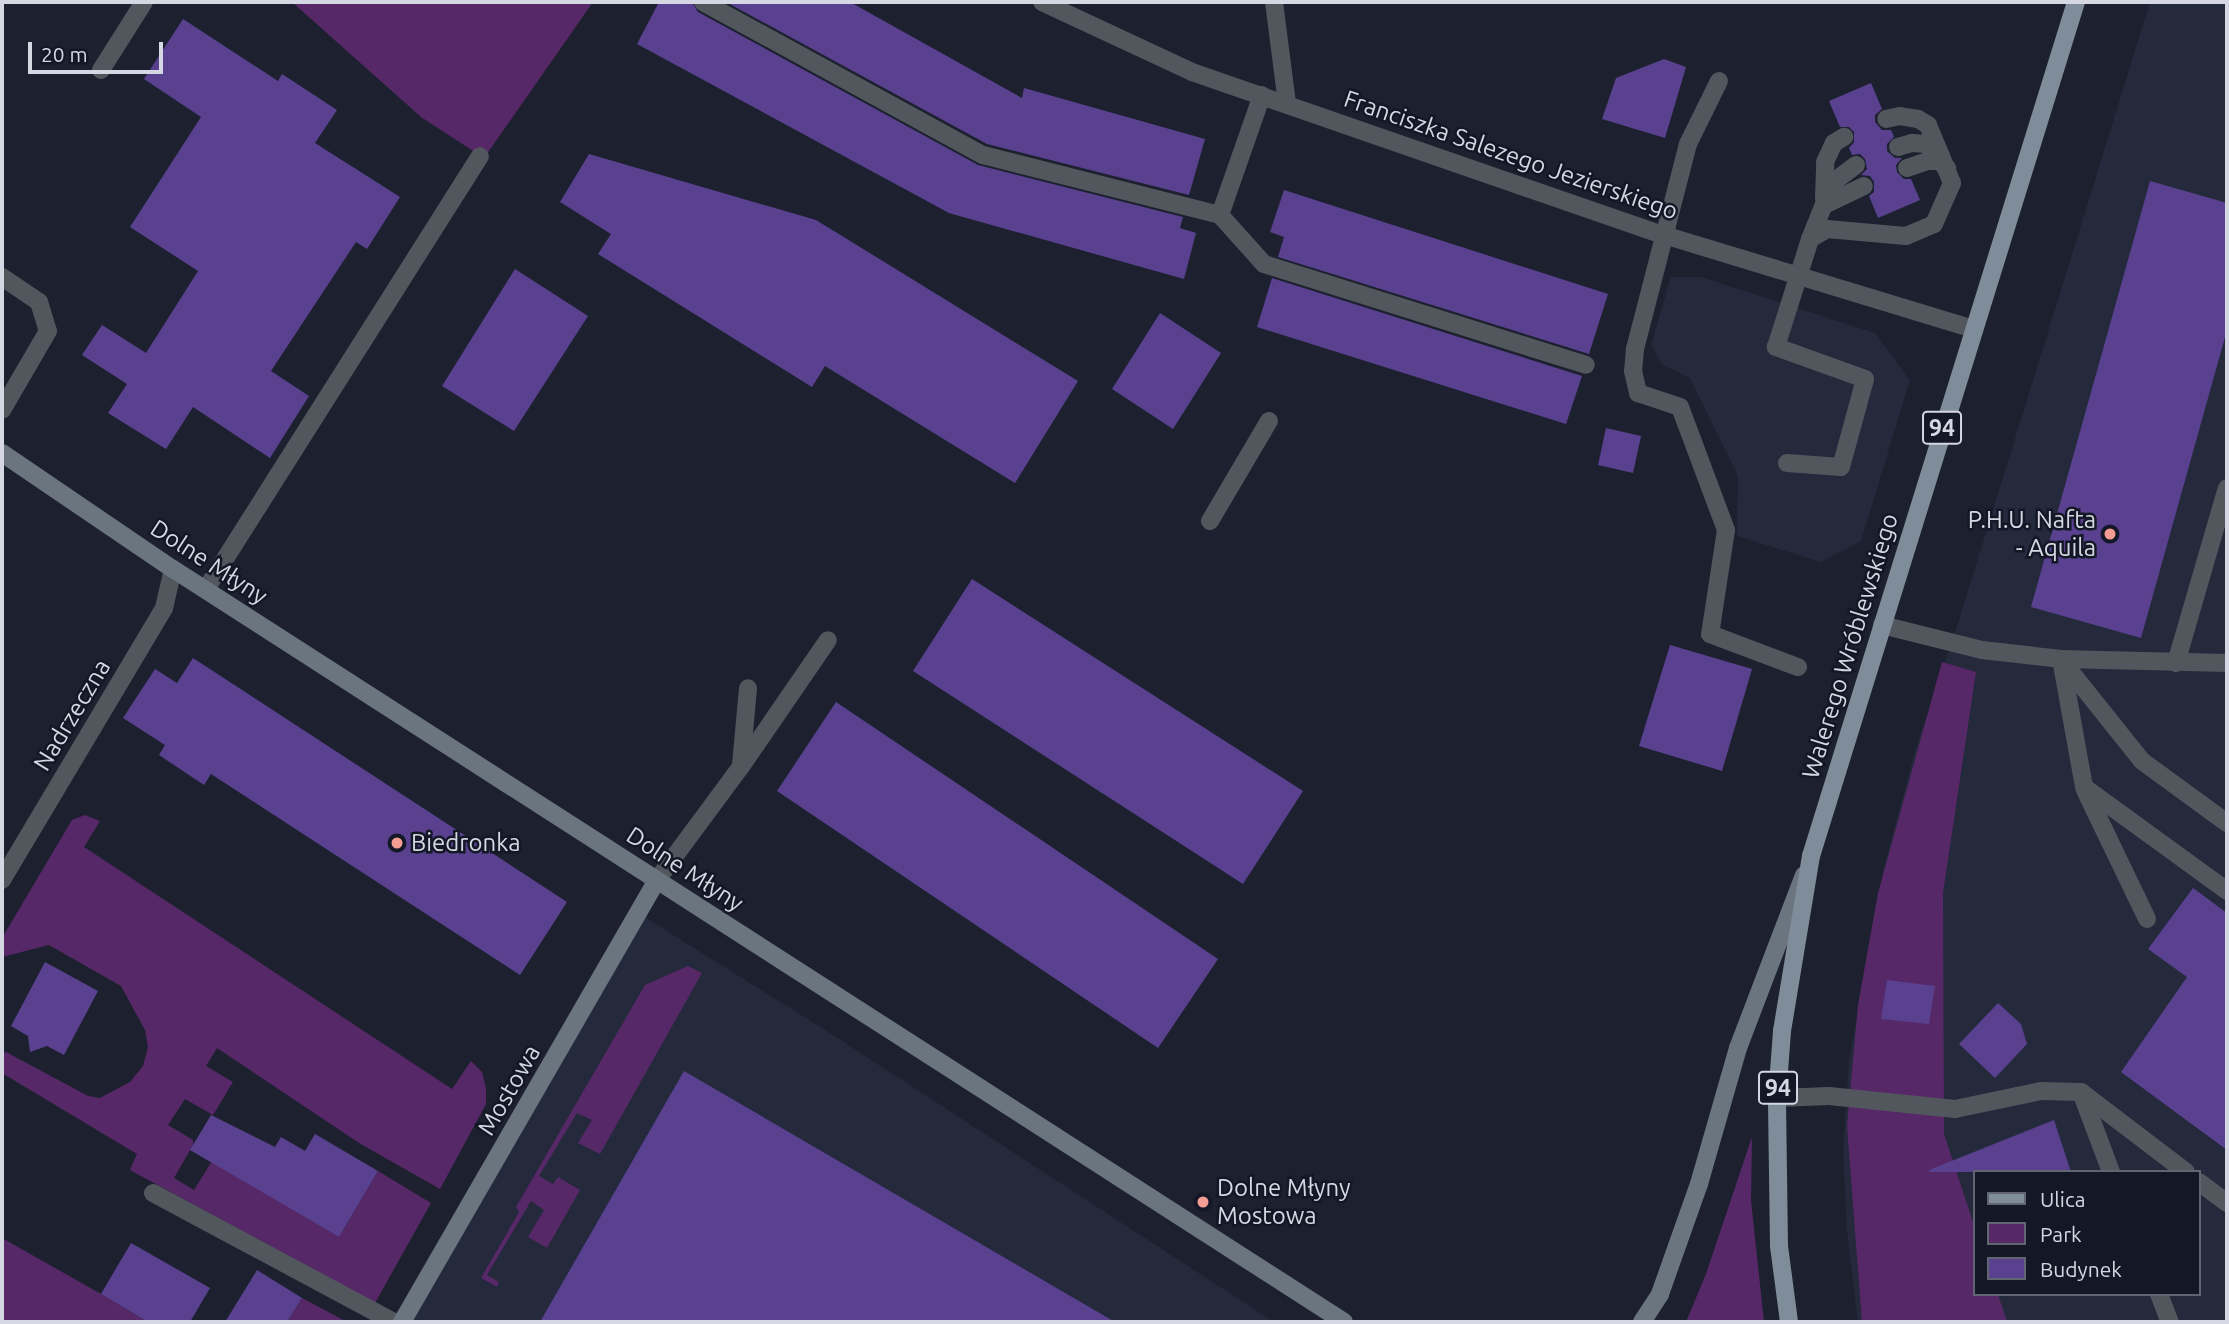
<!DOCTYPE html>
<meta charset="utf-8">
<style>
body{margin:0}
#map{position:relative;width:2229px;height:1324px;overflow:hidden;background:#1d212f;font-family:Ubuntu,sans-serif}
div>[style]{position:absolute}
.built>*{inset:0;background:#24293c}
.green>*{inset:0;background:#572867}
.building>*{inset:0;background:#594190}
.lane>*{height:18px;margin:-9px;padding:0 9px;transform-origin:9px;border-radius:9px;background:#51575d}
.street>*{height:18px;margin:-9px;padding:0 9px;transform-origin:9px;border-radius:9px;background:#51575d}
.secondary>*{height:18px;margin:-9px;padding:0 9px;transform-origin:9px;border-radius:9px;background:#6b757f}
.primary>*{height:18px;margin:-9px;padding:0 9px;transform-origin:9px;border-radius:9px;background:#7f8c99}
.dots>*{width:19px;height:19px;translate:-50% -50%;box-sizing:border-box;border:4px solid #141726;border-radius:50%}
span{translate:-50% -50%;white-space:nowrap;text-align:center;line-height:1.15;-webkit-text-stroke:5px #141726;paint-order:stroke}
.shield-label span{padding:2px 5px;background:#141726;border:2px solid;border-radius:5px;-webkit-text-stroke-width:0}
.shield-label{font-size:23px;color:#d5d8e2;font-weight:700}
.street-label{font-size:24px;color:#d5d8e2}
.poi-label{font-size:24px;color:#d5d8e2}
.right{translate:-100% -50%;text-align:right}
.left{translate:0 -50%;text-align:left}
.frame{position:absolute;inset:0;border:4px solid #d5d8e2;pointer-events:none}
.legend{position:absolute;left:1973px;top:1170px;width:228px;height:126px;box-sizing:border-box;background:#141726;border:2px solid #616471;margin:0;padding:9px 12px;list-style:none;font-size:21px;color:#d5d8e2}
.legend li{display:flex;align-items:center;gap:14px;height:35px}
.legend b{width:35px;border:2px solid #616471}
.scale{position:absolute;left:28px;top:42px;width:135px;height:32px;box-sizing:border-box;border:4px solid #d5d8e2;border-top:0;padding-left:9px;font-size:21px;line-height:24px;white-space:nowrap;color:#d5d8e2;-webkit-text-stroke:5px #141726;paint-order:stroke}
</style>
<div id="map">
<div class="built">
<i style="clip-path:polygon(evenodd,2150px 2px,2227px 2px,2227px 1322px,1858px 1322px,1847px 1231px,1843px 1150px,1849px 1060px,1883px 871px,1915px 751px,1959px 620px,2150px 2px,1975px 1172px,2199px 1172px,2199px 1294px,1975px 1294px,1975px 1172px)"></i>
<i style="clip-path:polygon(1671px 277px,1701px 277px,1875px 333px,1910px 380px,1861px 541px,1821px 562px,1737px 536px,1738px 476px,1690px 378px,1662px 364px,1651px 345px)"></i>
<i style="clip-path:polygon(638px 913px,822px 1028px,1274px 1322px,402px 1322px)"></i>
</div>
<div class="green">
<i style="clip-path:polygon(292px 2px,593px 2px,484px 158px,421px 117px)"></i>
<i style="clip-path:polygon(1942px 662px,1976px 672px,1943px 893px,1944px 1134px,1975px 1228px,1975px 1294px,1998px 1294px,2007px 1322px,1862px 1322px,1847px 1126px,1858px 1005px,1878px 893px)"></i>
<i style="clip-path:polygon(85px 815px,100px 821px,84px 847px,452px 1089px,471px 1061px,482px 1072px,486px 1088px,486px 1104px,440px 1189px,359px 1143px,217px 1048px,206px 1066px,233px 1082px,213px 1115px,185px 1099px,168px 1125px,193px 1140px,193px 1145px,174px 1178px,194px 1190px,212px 1161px,339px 1237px,378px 1171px,431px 1203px,375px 1303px,130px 1170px,137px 1154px,2px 1073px,2px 1052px,6px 1052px,88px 1096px,100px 1098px,130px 1082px,143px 1066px,148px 1047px,145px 1030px,121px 986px,49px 945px,2px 957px,2px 938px,72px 820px)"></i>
<i style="clip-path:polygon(688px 966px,702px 973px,600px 1154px,578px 1143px,592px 1120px,577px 1113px,539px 1176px,553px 1184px,558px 1177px,580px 1190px,547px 1248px,528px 1237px,544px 1210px,531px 1201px,487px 1275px,499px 1282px,497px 1287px,481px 1278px,519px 1212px,516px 1207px,645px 985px)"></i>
<i style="clip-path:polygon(1752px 1137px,1751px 1200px,1764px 1322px,1686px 1322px,1706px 1274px)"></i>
<i style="clip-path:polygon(2px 1238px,101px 1294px,148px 1322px,2px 1322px)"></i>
<i style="clip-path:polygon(302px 1298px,347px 1322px,287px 1322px)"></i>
</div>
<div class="building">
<i style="clip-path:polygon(659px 2px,692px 2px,698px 12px,978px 165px,1183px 217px,1180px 228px,1196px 233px,1184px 279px,949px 213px,637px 44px)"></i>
<i style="clip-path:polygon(726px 2px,850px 2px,1022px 98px,1024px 88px,1205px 139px,1189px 195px,987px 144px)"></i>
<i style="clip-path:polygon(183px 19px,278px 81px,282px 74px,337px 110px,315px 143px,400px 197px,367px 249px,356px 242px,271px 371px,309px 396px,270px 458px,193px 407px,166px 449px,108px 413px,127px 384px,82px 355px,102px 325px,146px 353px,198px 271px,130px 227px,201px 117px,144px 79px)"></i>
<i style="clip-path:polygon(1664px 59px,1686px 67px,1665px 138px,1602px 119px,1616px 78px)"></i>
<i style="clip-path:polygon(1871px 83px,1882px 109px,1875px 115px,1875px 122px,1882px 130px,1891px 130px,1894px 137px,1887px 144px,1887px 151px,1895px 158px,1902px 158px,1896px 165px,1897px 172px,1904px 179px,1911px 179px,1920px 200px,1878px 218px,1869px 196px,1874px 192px,1874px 182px,1870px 176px,1861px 175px,1867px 169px,1865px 159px,1860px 154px,1852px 155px,1849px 148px,1854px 142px,1854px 132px,1849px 127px,1840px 127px,1829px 101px)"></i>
<i style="clip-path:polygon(589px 154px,816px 220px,1078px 381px,1015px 483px,825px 366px,812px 387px,598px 254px,611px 234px,560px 202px)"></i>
<i style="clip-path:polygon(2150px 181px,2227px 203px,2227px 330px,2141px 638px,2031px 607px)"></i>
<i style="clip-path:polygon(1284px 190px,1608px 294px,1589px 354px,1278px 257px,1284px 237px,1270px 232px)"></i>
<i style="clip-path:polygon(515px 269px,588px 316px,514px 431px,442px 386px)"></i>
<i style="clip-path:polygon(1272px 278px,1582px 376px,1566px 424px,1257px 327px)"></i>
<i style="clip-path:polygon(1160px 313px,1221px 353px,1173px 429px,1112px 389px)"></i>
<i style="clip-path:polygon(1606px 428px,1641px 436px,1633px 473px,1598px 465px)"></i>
<i style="clip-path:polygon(972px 579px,1303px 791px,1243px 884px,913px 671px)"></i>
<i style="clip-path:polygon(1670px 645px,1752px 669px,1722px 771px,1639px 746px)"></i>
<i style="clip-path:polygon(193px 658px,567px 902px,520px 975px,211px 774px,204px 785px,159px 755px,165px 745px,123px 718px,155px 669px,177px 683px)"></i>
<i style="clip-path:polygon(836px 702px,1218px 959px,1158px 1048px,777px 791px)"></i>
<i style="clip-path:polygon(2193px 888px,2227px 913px,2227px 1150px,2121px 1072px,2187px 977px,2148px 949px)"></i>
<i style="clip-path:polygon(45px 962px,98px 991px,64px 1055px,47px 1046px,30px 1052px,28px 1036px,11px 1026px)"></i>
<i style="clip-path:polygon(1887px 980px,1935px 986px,1929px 1024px,1881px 1019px)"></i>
<i style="clip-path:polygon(1998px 1003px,2021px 1024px,2027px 1044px,1995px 1078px,1959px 1044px)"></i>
<i style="clip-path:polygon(684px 1071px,1115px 1322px,540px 1322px)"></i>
<i style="clip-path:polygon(211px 1115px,275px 1147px,281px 1137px,305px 1151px,315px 1134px,378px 1171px,339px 1237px,190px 1150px)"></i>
<i style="clip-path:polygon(2054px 1120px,2071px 1172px,1929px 1172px,1929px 1170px)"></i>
<i style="clip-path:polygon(131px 1243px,210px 1288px,190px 1322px,148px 1322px,101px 1294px)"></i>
<i style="clip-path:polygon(257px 1270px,302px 1298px,287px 1322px,225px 1322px)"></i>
</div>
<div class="lane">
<i style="left:703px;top:2px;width:319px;rotate:28.7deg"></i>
<i style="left:983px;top:155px;width:244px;rotate:14.2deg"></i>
<i style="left:1220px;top:215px;width:66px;rotate:48.1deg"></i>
<i style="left:1264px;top:264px;width:337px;rotate:17.4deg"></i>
<i style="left:1274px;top:2px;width:102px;rotate:82.7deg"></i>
<i style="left:101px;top:70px;width:80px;rotate:-57.7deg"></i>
<i style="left:1719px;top:81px;width:70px;rotate:116.2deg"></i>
<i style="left:1688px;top:144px;width:212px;rotate:104.5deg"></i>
<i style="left:1635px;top:349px;width:22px;rotate:95deg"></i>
<i style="left:1633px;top:371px;width:23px;rotate:77deg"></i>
<i style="left:1638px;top:393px;width:44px;rotate:18.4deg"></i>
<i style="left:1680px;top:407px;width:131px;rotate:69.5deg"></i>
<i style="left:1726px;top:530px;width:105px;rotate:98.7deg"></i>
<i style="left:1710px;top:634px;width:94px;rotate:20.6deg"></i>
<i style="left:1898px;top:147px;width:15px;rotate:-16deg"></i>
<i style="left:1912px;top:143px;width:14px;rotate:4deg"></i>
<i style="left:1926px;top:144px;width:13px;rotate:27deg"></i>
<i style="left:1938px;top:150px;width:7px;rotate:63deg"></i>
<i style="left:1907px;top:168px;width:21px;rotate:-19deg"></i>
<i style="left:1927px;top:161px;width:12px"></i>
<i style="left:1939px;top:161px;width:11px;rotate:41deg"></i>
<i style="left:1824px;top:198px;width:36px;rotate:-88deg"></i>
<i style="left:1825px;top:162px;width:21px;rotate:-65deg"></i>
<i style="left:1834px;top:143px;width:12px;rotate:-31deg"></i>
<i style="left:1824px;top:205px;width:44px;rotate:-25.4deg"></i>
<i style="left:1220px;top:215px;width:127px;rotate:-70.7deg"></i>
<i style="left:1810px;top:239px;width:20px;rotate:-30deg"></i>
<i style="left:1827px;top:229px;width:79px;rotate:5.1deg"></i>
<i style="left:1906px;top:236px;width:30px;rotate:-23deg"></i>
<i style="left:1934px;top:224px;width:45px;rotate:-66.3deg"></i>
<i style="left:1952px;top:183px;width:63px;rotate:-112.5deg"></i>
<i style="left:1928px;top:125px;width:12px;rotate:-149deg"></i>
<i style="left:1918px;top:119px;width:18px;rotate:-171deg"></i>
<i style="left:1900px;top:116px;width:14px;rotate:168deg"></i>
<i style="left:2px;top:277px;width:45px;rotate:34deg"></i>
<i style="left:39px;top:302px;width:30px;rotate:73deg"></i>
<i style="left:48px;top:331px;width:91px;rotate:120.2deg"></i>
<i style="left:1787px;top:463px;width:54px;rotate:4.2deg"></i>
<i style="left:1841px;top:467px;width:91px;rotate:-74.7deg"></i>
<i style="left:1865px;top:379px;width:95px;rotate:-160.2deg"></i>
<i style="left:1776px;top:347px;width:113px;rotate:-72.5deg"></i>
<i style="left:1810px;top:239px;width:37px;rotate:-68deg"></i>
<i style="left:1824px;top:205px;width:28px;rotate:-64deg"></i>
<i style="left:1836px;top:180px;width:25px;rotate:-37deg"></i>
<i style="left:1210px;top:521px;width:116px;rotate:-59.5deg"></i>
<i style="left:206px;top:589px;width:512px;rotate:-57.67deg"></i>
<i style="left:1882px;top:625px;width:103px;rotate:14deg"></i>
<i style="left:1982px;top:650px;width:80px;rotate:6.5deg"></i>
<i style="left:2061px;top:659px;width:166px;rotate:1.4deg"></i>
<i style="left:2061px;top:659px;width:130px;rotate:79.8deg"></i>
<i style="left:2084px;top:787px;width:177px;rotate:36deg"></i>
<i style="left:2063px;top:662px;width:127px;rotate:51.4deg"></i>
<i style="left:2142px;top:761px;width:105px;rotate:36.1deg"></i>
<i style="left:2176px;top:663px;width:182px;rotate:-73.8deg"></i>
<i style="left:741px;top:765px;width:77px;rotate:-84.8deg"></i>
<i style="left:2085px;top:790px;width:143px;rotate:64.3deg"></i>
<i style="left:657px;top:880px;width:139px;rotate:-53.5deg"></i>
<i style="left:740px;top:768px;width:155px;rotate:-55.5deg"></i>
<i style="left:2081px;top:1092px;width:85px;rotate:69.4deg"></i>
<i style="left:1777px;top:1098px;width:52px;rotate:-2.2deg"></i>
<i style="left:1829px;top:1096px;width:127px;rotate:5.9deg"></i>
<i style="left:1955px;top:1109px;width:88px;rotate:-11.8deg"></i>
<i style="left:2041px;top:1091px;width:40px;rotate:1.4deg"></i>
<i style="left:2081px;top:1092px;width:132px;rotate:37.3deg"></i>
<i style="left:2199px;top:1182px;width:35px;rotate:37deg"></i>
<i style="left:153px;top:1193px;width:273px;rotate:28.2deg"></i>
<i style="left:2159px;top:1294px;width:30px;rotate:69deg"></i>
</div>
<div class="street">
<i style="left:1042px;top:2px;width:166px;rotate:25deg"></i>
<i style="left:1192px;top:72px;width:499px;rotate:19.1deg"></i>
<i style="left:1664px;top:235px;width:323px;rotate:16.9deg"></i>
<i style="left:2px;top:880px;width:317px;rotate:-59.2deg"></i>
<i style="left:164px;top:608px;width:40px;rotate:-77deg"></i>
</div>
<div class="secondary">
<i style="left:2px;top:453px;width:207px;rotate:34.2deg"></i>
<i style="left:173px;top:569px;width:1392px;rotate:32.74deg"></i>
<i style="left:402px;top:1322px;width:510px;rotate:-60.02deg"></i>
<i style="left:1642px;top:1322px;width:33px;rotate:-57deg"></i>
<i style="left:1660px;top:1294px;width:117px;rotate:-70.5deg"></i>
<i style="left:1699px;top:1184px;width:141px;rotate:-74deg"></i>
<i style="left:1738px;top:1048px;width:185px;rotate:-69.1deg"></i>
</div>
<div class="primary">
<i style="left:1789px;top:1322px;width:77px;rotate:-97.5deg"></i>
<i style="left:1779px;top:1246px;width:148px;rotate:-90.8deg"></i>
<i style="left:1777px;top:1098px;width:67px;rotate:-85.7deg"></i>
<i style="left:1782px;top:1031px;width:177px;rotate:-80.6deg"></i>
<i style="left:1811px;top:856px;width:894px;rotate:-72.76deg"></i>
</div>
<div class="dots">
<i style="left:2110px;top:534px;background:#f59c94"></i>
<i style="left:397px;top:843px;background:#f59c94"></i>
<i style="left:1203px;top:1202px;background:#f59c94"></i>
</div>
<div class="shield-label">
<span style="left:1942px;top:428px">94</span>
<span style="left:1778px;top:1088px">94</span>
</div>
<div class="street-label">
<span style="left:1511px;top:155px;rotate:19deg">Franciszka Salezego Jezierskiego</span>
<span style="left:209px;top:562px;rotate:33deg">Dolne Młyny</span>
<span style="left:1850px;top:646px;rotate:-73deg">Walerego Wróblewskiego</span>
<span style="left:72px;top:715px;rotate:-59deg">Nadrzeczna</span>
<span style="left:685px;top:869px;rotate:33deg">Dolne Młyny</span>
<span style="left:509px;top:1090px;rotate:-60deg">Mostowa</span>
</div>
<div class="poi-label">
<span class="right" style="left:2096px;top:534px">P.H.U. Nafta<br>- Aquila</span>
<span class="left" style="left:411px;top:843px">Biedronka</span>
<span class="left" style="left:1217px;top:1202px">Dolne Młyny<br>Mostowa</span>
</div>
<div class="frame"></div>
<ul class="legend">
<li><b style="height:9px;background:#7f8c99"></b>Ulica</li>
<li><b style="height:19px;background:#572867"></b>Park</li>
<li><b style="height:19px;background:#594190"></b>Budynek</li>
</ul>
<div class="scale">20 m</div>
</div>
